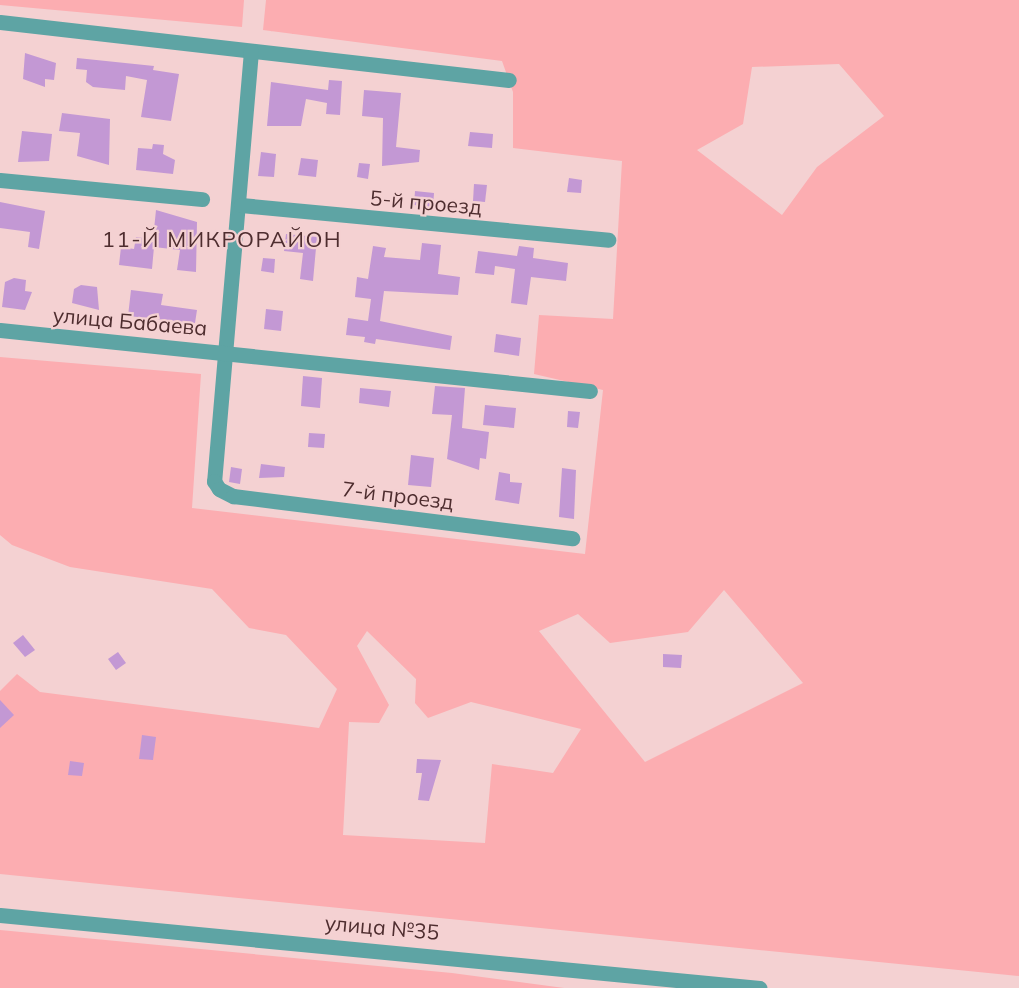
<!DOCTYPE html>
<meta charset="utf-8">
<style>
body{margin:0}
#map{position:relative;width:1019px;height:988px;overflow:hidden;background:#f4d1d2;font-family:Mulish,sans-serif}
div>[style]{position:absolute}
.green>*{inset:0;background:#fcadb1}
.building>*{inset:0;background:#c398d4}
.minor>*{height:15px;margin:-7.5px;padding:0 7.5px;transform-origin:7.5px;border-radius:7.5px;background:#5ea4a4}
span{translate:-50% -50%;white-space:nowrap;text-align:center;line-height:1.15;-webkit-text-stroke:4.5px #f4d1d2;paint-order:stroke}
.street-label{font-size:21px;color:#4e2d2f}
.neighbourhood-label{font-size:22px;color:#4e2d2f;letter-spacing:1.5px}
</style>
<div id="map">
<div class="green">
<i style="clip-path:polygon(0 0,244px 0,242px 27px,0 5px)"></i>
<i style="clip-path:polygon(evenodd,266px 0,1019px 0,1019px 976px,0 874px,0 691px,17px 674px,40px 692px,319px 728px,337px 689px,286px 635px,249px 628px,212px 589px,70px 567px,12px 545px,0 535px,0 357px,201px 374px,192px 508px,585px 554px,603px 390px,534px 374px,539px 315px,613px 319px,622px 161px,513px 148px,513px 92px,502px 61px,263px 30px,266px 0,839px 64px,884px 116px,817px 167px,782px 215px,697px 150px,743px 124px,752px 67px,839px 64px,266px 0,724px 590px,803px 683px,645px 762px,539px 631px,578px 614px,610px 643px,688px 632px,724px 590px,266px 0,367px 631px,416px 679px,415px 703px,428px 718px,471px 702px,581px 729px,553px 773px,492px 764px,485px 843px,343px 835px,349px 722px,379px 723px,389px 705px,357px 646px,367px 631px)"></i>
<i style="clip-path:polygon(0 930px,452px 973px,564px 988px,0 988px)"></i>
</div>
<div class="building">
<i style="clip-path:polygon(25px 53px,56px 63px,54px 80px,45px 79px,45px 87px,23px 79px)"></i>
<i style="clip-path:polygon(77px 58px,154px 66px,153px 70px,179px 74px,171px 121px,141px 117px,147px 80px,126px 76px,125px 90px,93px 87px,86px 82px,87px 70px,76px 69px)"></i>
<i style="clip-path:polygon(329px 80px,342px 81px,340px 115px,326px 114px,327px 103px,306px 99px,301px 126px,267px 126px,271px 82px,328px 90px)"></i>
<i style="clip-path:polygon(364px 90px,401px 93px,396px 147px,420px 150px,419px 162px,382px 166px,383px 118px,362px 116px)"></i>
<i style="clip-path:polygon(62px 113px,110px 119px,109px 165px,77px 156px,80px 133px,59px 131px)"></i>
<i style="clip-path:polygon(22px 131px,52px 134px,49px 161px,18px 162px)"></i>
<i style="clip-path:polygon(470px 132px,493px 134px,492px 148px,468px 146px)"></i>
<i style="clip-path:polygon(153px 144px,164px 145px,163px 154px,175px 160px,173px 174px,136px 170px,138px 148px,152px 149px)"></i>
<i style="clip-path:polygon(261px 152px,276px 154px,274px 177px,258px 176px)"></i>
<i style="clip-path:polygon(301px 158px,318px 160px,316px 177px,298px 175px)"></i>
<i style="clip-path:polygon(359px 163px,370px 164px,368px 179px,357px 177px)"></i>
<i style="clip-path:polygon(569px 178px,582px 180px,581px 193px,567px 192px)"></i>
<i style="clip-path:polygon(474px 184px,487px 185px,485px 202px,473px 201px)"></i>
<i style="clip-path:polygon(415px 191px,434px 193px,433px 207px,414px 205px)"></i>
<i style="clip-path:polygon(0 202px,45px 211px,39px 249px,28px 247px,30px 232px,0 228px)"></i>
<i style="clip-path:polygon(156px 210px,197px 222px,196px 272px,177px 270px,180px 250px,154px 247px,152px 269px,119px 265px,121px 247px,134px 249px,136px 237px,153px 239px)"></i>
<i style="clip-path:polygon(286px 234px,317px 237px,313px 281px,300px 279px,303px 253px,284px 251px)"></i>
<i style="clip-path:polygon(422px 243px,441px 245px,438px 274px,460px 277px,458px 295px,384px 291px,380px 321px,452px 336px,450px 350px,376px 339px,375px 344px,364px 342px,365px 337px,346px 335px,348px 318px,368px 321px,371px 299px,355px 297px,357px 277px,368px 279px,373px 246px,386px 248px,384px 257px,420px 260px)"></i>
<i style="clip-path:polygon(519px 246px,534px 248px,533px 258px,568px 263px,566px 281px,531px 277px,527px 305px,511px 303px,515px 269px,495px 266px,494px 275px,475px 273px,478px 251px,517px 256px)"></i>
<i style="clip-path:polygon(263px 258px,275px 259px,274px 273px,261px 271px)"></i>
<i style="clip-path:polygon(14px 278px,26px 280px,25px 291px,32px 292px,25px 310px,2px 307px,5px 282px)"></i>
<i style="clip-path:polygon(81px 285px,97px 287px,99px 310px,72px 303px,74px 289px)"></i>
<i style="clip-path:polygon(131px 290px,163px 294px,161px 305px,197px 310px,195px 323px,128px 316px)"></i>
<i style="clip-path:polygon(266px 309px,283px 311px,281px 331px,264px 329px)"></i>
<i style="clip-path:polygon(496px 334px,521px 338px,519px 356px,494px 352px)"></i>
<i style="clip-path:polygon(303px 376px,322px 378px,320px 408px,301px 406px)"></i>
<i style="clip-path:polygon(435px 386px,465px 388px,462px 428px,489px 432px,486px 459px,480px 458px,479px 470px,447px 459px,452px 415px,432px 414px)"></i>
<i style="clip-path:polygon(360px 388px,391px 391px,389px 407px,359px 403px)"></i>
<i style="clip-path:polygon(485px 405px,516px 408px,514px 428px,483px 425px)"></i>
<i style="clip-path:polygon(568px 411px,580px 412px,578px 428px,567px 427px)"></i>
<i style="clip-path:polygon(309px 433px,325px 434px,324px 448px,308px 447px)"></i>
<i style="clip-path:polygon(411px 455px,434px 458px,431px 487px,408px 485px)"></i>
<i style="clip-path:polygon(261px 464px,285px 467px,284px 477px,259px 478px)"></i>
<i style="clip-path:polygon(231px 467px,242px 469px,240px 484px,229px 482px)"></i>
<i style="clip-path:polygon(562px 468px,576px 470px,574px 519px,559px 517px)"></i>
<i style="clip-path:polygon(499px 472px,510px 474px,510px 482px,522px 483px,519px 504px,495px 500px)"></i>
<i style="clip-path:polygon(23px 635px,35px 650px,25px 657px,13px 643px)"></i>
<i style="clip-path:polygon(118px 652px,126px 663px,116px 670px,108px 659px)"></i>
<i style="clip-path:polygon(663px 654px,682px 655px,681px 668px,663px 667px)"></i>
<i style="clip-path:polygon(0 700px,14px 715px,0 728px)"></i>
<i style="clip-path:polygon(142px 735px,156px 737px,153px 760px,139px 759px)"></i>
<i style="clip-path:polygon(417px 759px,441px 760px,429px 801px,418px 800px,422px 773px,416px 773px)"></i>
<i style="clip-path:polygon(70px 761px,84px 763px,82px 776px,68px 775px)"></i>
</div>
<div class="minor">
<i style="left:0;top:22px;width:512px;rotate:6.5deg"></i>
<i style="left:251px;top:51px;width:432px;rotate:94.9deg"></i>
<i style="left:214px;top:481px;width:9px;rotate:58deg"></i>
<i style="left:219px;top:489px;width:16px;rotate:27deg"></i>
<i style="left:233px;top:496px;width:342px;rotate:7.1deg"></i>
<i style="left:0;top:180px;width:203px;rotate:5.4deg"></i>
<i style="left:241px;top:205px;width:369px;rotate:5.4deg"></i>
<i style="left:0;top:330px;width:593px;rotate:5.9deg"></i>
<i style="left:0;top:915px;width:763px;rotate:5.49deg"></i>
</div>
<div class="street-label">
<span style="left:426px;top:202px;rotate:5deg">5-й проезд</span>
<span style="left:130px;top:321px;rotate:5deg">улица Бабаева</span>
<span style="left:398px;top:495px;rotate:7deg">7-й проезд</span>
<span style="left:382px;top:927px;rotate:5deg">улица №35</span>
</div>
<div class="neighbourhood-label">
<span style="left:222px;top:240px">11-Й МИКРОРАЙОН</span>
</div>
</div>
